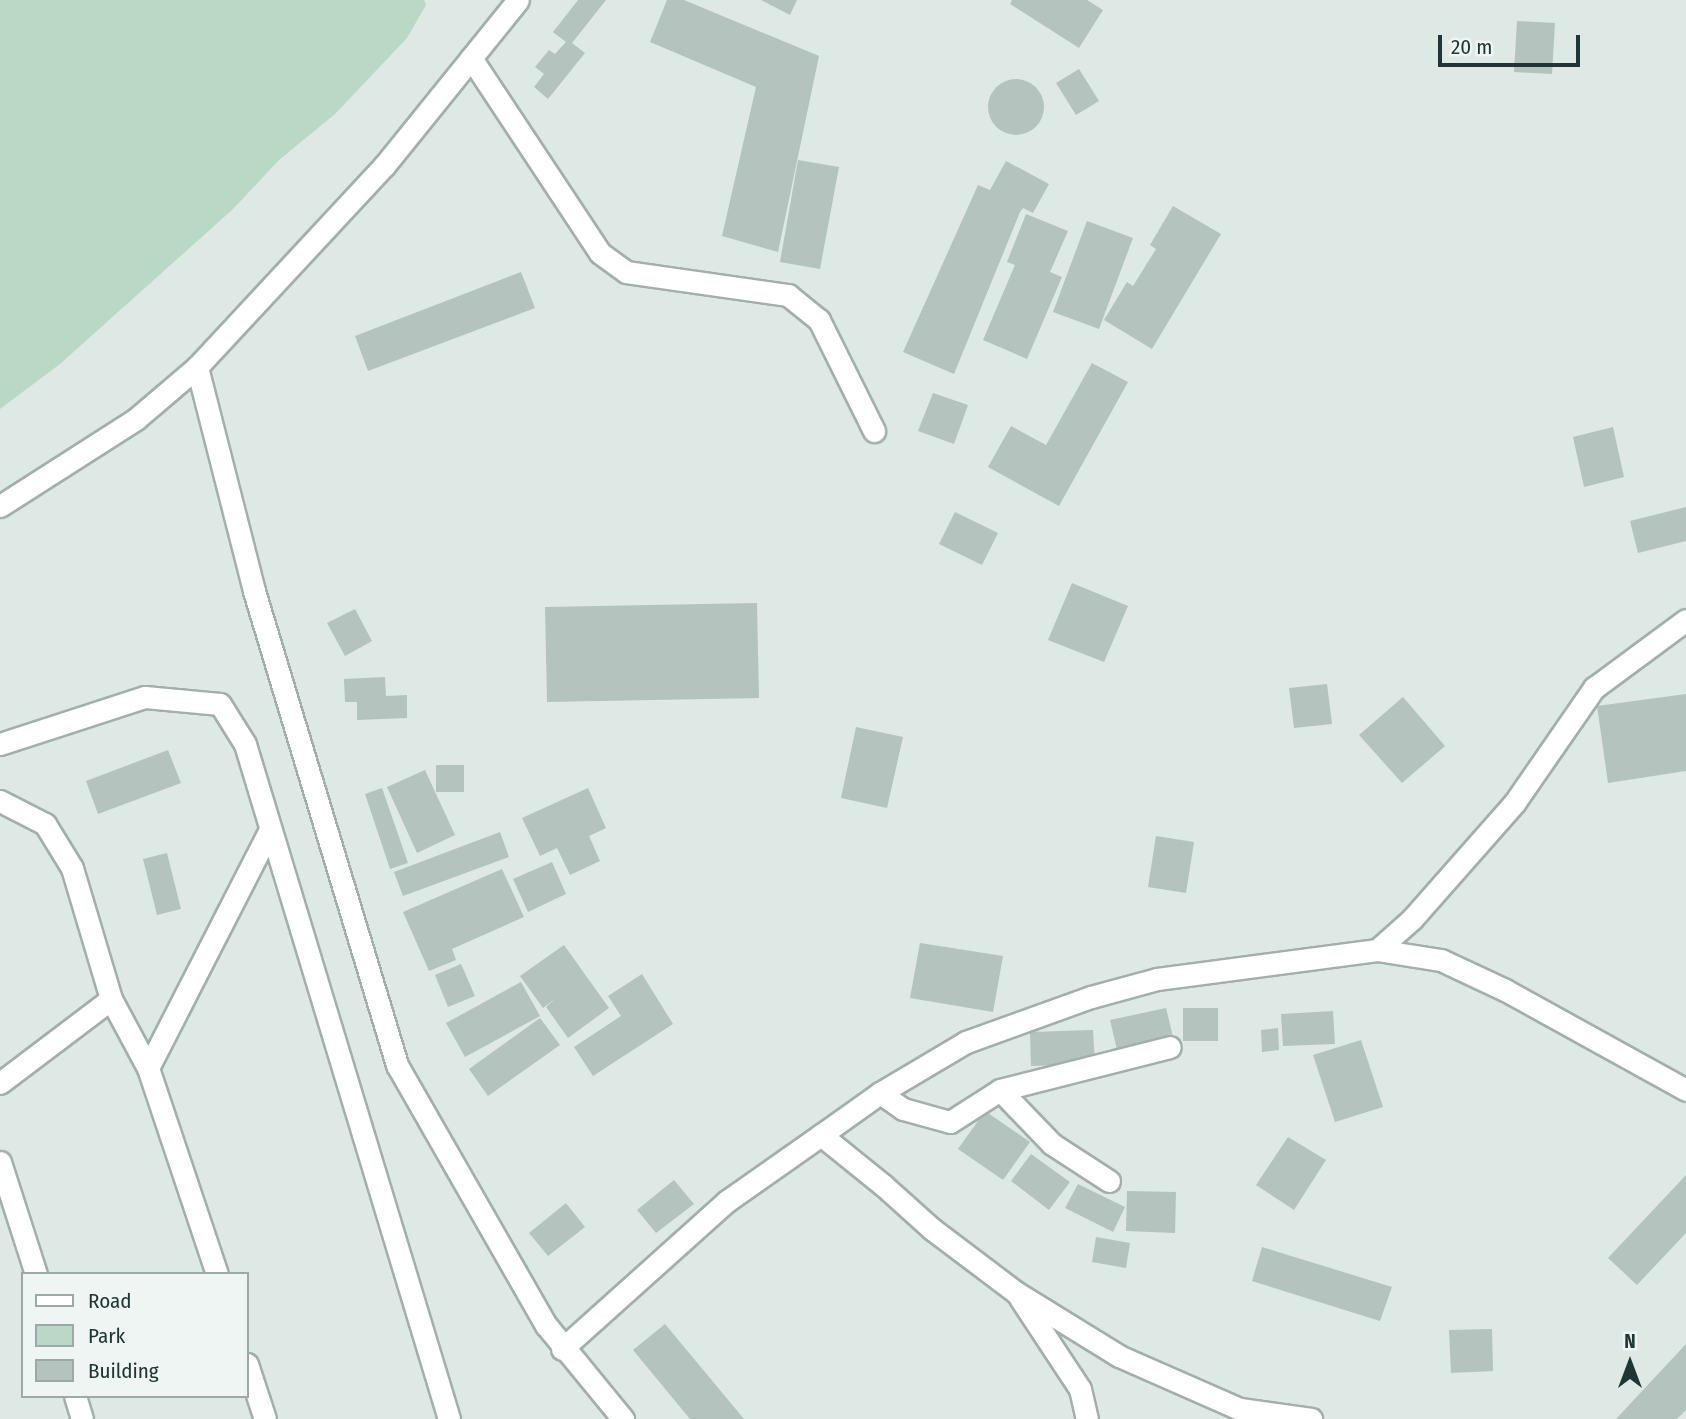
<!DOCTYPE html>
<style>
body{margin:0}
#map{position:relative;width:1686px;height:1419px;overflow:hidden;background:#dee8e5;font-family:"Fira Sans Condensed",sans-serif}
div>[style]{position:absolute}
.green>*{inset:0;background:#b9d8c5}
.building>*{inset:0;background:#b4c3be}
.round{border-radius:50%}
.roads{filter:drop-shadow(2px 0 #a2afac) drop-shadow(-2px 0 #a2afac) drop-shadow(0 2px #a2afac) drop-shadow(0 -2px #a2afac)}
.minor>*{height:21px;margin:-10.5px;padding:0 10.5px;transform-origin:10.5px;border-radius:10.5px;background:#fff}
span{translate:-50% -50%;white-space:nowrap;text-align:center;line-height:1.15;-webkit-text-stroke:5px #eef5f3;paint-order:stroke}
.legend{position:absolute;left:21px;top:1272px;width:228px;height:126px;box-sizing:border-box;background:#eef5f3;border:2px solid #9ca9a7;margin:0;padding:9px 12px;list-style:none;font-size:21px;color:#213634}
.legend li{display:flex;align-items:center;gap:14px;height:35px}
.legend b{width:35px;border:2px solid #9ca9a7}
.north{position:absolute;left:1595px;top:1328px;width:70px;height:70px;-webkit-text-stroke:5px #eef5f3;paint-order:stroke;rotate:0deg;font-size:19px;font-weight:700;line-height:28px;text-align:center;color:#213634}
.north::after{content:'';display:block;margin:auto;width:24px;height:32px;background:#213634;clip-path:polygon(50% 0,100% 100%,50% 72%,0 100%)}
.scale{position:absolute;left:1438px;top:35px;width:142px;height:32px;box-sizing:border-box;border:4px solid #213634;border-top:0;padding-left:9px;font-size:21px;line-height:24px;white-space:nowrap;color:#213634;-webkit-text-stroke:5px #eef5f3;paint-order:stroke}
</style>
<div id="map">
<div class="green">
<i style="clip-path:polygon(0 0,424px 0,426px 5px,407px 38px,335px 114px,279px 160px,233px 209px,60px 364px,0 409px)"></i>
</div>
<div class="building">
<i style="clip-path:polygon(578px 0,606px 0,572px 43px,585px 53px,548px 99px,534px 87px,544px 74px,535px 67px,549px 50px,555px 54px,566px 42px,553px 32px)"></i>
<i style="clip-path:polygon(667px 0,684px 0,819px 56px,778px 252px,722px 236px,756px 87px,650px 42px)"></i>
<i style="clip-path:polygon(761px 0,797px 0,790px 15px)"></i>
<i style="clip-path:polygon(1012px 0,1087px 0,1103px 10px,1079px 48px,1010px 4px)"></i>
<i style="clip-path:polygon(1517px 21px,1555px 23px,1552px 74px,1514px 72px)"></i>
<i style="clip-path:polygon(1079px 69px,1099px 101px,1076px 115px,1056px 83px)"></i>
<i class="round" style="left:988px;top:79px;width:56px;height:56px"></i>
<i style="clip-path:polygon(798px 160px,839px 167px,820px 269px,780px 262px)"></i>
<i style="clip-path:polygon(1006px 161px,1049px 184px,1033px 213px,1023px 208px,1020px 212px,954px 374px,903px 352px,978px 185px,990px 190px)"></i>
<i style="clip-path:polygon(1173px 206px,1221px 234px,1152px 349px,1104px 320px,1127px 282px,1133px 286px,1156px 249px,1150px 245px)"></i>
<i style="clip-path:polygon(1026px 214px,1068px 231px,1050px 272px,1062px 277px,1027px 359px,983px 340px,1015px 265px,1007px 262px)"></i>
<i style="clip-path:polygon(1087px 221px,1133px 238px,1099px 329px,1053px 312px)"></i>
<i style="clip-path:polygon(521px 272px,535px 308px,368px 371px,355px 336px)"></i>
<i style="clip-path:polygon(1092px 363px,1128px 382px,1059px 506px,988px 467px,1011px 426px,1046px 445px)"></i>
<i style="clip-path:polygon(933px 393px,968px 405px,954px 444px,918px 431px)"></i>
<i style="clip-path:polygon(1613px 427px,1624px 477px,1584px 487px,1573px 437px)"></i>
<i style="clip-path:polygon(1686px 507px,1686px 541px,1638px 553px,1630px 521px)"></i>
<i style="clip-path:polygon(955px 512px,998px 533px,982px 565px,939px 544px)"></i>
<i style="clip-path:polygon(1072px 583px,1128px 606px,1104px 662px,1048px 640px)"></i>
<i style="clip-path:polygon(757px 603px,759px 698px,547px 702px,545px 607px)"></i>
<i style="clip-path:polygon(355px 609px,372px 641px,345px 656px,327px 623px)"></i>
<i style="clip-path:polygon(385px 677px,386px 696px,407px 695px,407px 718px,357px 720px,357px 702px,345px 702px,344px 679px)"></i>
<i style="clip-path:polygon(1327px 684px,1332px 724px,1294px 728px,1289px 688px)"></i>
<i style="clip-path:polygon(1686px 694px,1686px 771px,1608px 783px,1597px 706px)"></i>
<i style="clip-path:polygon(1403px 697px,1445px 746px,1402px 783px,1359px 735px)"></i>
<i style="clip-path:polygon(856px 727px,903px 737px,887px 808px,841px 798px)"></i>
<i style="clip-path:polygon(168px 750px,181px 783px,98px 814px,86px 781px)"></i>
<i style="clip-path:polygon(436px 765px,464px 765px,464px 792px,436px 792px)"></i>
<i style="clip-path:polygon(425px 770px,455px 835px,417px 853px,387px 787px)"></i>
<i style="clip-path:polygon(382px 788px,408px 863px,390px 869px,365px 794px)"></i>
<i style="clip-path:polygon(588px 788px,606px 828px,589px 836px,600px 861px,570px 875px,557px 848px,540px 856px,522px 818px)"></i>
<i style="clip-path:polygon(500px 832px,509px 857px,403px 896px,394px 872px)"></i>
<i style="clip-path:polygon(1156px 836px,1194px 842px,1186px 893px,1148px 887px)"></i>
<i style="clip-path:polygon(167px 853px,181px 909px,157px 915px,143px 859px)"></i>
<i style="clip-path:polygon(552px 862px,566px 894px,528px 912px,513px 879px)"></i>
<i style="clip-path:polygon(502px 869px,524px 917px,452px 949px,456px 960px,429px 971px,403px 912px)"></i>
<i style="clip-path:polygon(920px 943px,1003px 956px,993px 1012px,910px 998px)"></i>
<i style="clip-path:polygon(564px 945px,609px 1008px,568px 1038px,546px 1007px,556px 998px,543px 1008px,520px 976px)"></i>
<i style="clip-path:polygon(461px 964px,475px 996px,448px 1007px,435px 975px)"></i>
<i style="clip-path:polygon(642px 974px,673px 1024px,593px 1076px,574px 1047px,621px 1016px,608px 996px)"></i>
<i style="clip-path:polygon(521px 982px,540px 1016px,465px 1057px,446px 1023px)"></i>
<i style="clip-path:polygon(1166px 1008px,1174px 1041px,1118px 1054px,1110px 1020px)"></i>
<i style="clip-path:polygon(1183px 1008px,1218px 1008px,1218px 1041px,1183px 1041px)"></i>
<i style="clip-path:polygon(1333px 1011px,1335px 1044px,1283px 1046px,1281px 1014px)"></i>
<i style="clip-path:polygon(540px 1018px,560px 1045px,488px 1096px,469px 1069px)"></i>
<i style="clip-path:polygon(1278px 1028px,1279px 1050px,1262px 1052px,1261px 1030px)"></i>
<i style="clip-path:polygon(1093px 1030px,1095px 1064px,1031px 1066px,1030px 1032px)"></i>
<i style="clip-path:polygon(1361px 1040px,1383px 1107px,1335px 1122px,1313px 1055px)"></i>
<i style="clip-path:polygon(985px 1111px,1030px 1142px,1003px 1180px,958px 1149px)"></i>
<i style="clip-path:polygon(1288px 1137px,1326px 1160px,1294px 1210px,1256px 1185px)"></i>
<i style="clip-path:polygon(1031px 1154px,1070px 1182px,1049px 1210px,1011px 1181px)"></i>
<i style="clip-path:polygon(1686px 1175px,1686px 1233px,1637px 1285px,1608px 1258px)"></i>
<i style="clip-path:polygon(674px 1180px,694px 1204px,656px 1233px,637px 1210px)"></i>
<i style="clip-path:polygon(1078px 1184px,1125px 1207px,1113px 1232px,1065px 1208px)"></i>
<i style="clip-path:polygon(1127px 1191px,1176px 1192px,1175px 1233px,1126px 1231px)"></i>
<i style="clip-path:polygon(566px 1203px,585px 1227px,548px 1256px,529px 1233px)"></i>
<i style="clip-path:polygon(1096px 1237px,1130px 1243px,1126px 1268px,1092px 1262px)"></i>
<i style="clip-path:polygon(1262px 1247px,1392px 1287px,1380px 1321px,1252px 1281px)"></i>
<i style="clip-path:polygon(665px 1324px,744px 1419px,690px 1419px,633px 1350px)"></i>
<i style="clip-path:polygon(1492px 1329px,1493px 1371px,1451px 1373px,1449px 1330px)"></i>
<i style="clip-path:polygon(1686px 1344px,1686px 1410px,1677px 1419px,1616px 1419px)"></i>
</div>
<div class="roads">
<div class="minor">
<i style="left:471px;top:58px;width:234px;rotate:56.5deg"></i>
<i style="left:600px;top:253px;width:32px;rotate:36deg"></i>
<i style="left:626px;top:272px;width:164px;rotate:8.1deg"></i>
<i style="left:788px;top:295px;width:40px;rotate:39deg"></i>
<i style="left:819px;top:320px;width:124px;rotate:63.6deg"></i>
<i style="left:197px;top:367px;width:231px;rotate:75.7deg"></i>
<i style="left:254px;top:591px;width:495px;rotate:73.2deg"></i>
<i style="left:397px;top:1065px;width:300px;rotate:60.2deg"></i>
<i style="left:546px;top:1325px;width:122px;rotate:50.7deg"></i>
<i style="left:0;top:506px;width:161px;rotate:-32.6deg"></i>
<i style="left:136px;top:419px;width:80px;rotate:-40.4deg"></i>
<i style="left:197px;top:367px;width:275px;rotate:-47.1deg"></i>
<i style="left:384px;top:166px;width:213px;rotate:-51.1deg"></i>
<i style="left:0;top:744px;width:152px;rotate:-18deg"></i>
<i style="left:145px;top:697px;width:75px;rotate:5.3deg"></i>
<i style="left:220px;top:704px;width:47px;rotate:58deg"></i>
<i style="left:245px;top:744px;width:705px;rotate:73.18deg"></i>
<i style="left:0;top:801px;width:51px;rotate:27.1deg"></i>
<i style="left:45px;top:824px;width:52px;rotate:58.5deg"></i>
<i style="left:72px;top:868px;width:137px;rotate:73.4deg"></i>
<i style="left:111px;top:999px;width:78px;rotate:61.8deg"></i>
<i style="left:148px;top:1068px;width:217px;rotate:71.5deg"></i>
<i style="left:1377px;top:950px;width:47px;rotate:-41.5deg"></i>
<i style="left:1412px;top:919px;width:156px;rotate:-48.6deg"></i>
<i style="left:1515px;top:802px;width:139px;rotate:-55.3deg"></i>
<i style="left:1594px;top:688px;width:114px;rotate:-36.5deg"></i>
<i style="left:148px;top:1068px;width:267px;rotate:-62.9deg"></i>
<i style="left:0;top:1083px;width:139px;rotate:-37.1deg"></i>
<i style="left:1000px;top:1090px;width:175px;rotate:-14.2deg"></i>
<i style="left:880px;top:1093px;width:100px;rotate:-30.7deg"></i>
<i style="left:966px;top:1042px;width:133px;rotate:-19.8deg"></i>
<i style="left:1091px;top:997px;width:68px;rotate:-15.3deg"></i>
<i style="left:1157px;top:979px;width:222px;rotate:-7.5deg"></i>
<i style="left:1377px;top:950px;width:65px;rotate:8.9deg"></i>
<i style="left:1441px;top:960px;width:71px;rotate:25.1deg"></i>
<i style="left:1505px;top:990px;width:207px;rotate:28.9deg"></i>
<i style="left:0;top:1162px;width:118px;rotate:72.2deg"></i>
<i style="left:1109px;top:1181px;width:68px;rotate:-147deg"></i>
<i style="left:1052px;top:1144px;width:75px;rotate:-133.9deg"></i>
<i style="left:1000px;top:1090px;width:59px;rotate:147.4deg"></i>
<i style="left:950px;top:1122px;width:49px;rotate:-164.5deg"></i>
<i style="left:903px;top:1109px;width:28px;rotate:-145deg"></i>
<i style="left:880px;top:1093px;width:72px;rotate:144.6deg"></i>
<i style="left:821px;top:1135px;width:80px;rotate:38.9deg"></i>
<i style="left:883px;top:1185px;width:66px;rotate:41.9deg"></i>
<i style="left:932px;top:1229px;width:106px;rotate:37deg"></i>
<i style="left:1017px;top:1293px;width:120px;rotate:31.7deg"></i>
<i style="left:1119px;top:1356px;width:132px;rotate:23.7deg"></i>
<i style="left:1240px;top:1409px;width:72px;rotate:8deg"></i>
<i style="left:1020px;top:1298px;width:109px;rotate:56.6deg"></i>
<i style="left:1080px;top:1389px;width:31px;rotate:77deg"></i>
<i style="left:562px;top:1349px;width:222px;rotate:-41.9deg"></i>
<i style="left:727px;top:1201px;width:115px;rotate:-35.1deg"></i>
<i style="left:247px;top:1364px;width:58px;rotate:71.9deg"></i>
<i style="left:75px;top:1396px;width:24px;rotate:73deg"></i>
</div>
</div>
<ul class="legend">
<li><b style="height:9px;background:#fff"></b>Road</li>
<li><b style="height:19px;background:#b9d8c5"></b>Park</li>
<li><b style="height:19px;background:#b4c3be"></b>Building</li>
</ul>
<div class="north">N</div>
<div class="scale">20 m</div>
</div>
